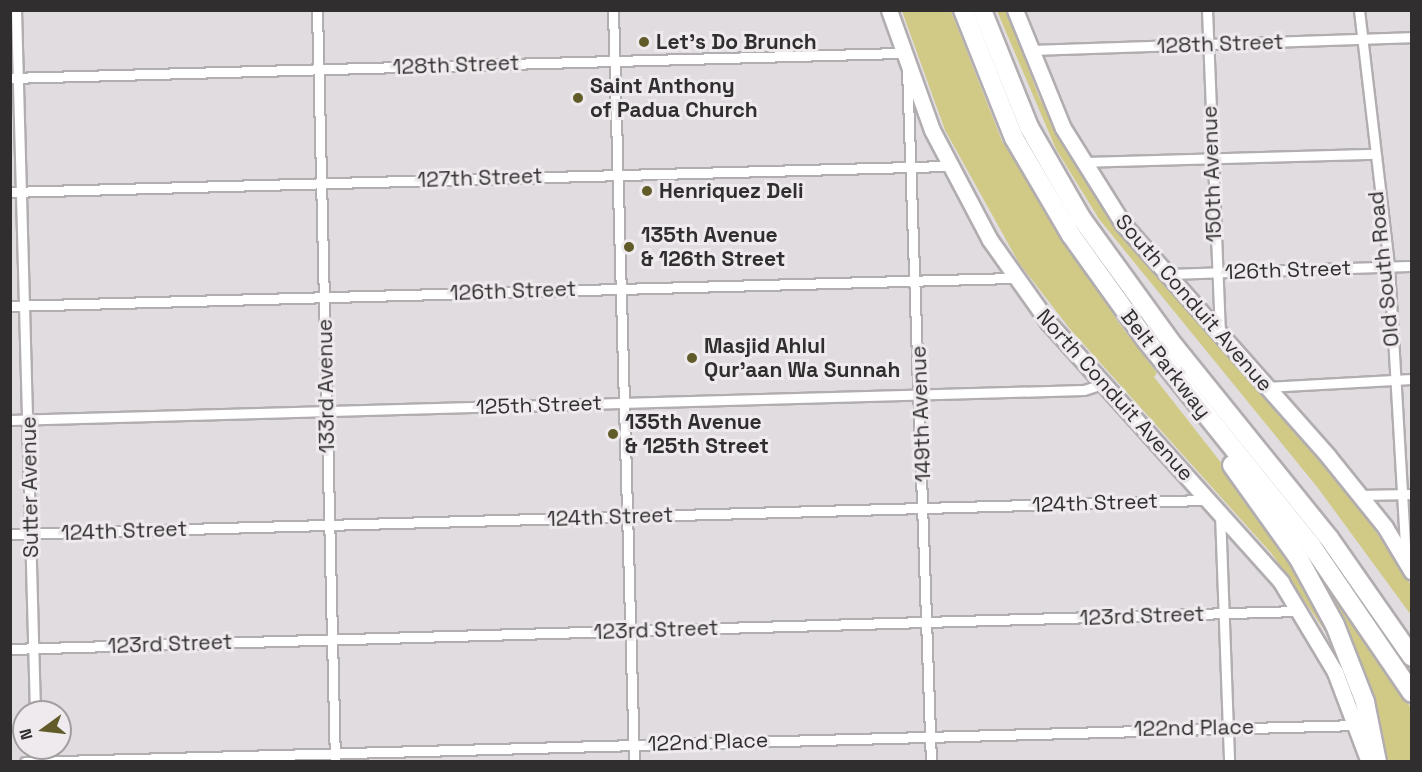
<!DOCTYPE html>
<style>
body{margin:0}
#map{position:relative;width:1422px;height:772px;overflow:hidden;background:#e1dcdf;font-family:"Space Grotesk",sans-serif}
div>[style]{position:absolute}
.green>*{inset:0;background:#d0ca86}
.roads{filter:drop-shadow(2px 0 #b2adb0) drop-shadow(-2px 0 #b2adb0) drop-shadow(0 2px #b2adb0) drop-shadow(0 -2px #b2adb0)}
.street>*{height:9px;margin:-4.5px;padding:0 4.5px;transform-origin:4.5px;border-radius:4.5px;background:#fff}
.primary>*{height:15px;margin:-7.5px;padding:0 7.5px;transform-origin:7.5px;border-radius:7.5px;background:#fff}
.highway>*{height:18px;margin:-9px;padding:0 9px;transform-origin:9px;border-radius:9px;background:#fff}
.dots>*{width:16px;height:16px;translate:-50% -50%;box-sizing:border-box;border:3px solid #efeaed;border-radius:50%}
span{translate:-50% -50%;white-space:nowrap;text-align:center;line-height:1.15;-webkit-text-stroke:6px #efeaed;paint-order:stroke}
.poi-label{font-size:21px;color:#302e2f;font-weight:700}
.left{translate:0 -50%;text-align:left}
.street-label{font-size:21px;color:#302e2f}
.frame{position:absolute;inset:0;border:12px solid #302e2f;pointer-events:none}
.north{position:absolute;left:12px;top:700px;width:60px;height:60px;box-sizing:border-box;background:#efeaed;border:2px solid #a39fa1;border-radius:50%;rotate:255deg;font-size:16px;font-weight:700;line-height:24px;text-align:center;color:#302e2f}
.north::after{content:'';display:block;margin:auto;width:21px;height:27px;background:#605b28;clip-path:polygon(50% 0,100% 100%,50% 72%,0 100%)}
</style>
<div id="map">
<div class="green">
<i style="clip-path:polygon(902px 11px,951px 11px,1002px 141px,1118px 322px,1157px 373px,1154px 377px,1287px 547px,1313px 590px,1357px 694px,1325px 631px,1272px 554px,1070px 329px,1019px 263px,945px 130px)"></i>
<i style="clip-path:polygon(997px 11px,1007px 11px,1039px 97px,1105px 213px,1340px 477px,1411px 585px,1411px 615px,1318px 488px,1099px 219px,1056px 149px)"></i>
<i style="clip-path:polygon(1308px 552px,1411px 708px,1411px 761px,1386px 761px,1369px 688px,1303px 556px)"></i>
</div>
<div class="roads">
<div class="street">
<i style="left:16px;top:10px;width:702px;rotate:88.45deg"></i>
<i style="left:317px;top:10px;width:752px;rotate:88.63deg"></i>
<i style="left:613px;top:10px;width:752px;rotate:88.4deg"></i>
<i style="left:1207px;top:10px;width:324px;rotate:87.7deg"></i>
<i style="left:1359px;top:10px;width:259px;rotate:83.3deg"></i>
<i style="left:1389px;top:267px;width:291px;rotate:86.7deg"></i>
<i style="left:1028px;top:50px;width:384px;rotate:-1.9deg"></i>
<i style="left:907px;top:69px;width:693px;rotate:88.02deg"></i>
<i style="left:10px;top:78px;width:892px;rotate:-1.61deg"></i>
<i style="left:1082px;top:162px;width:289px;rotate:-1.6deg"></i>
<i style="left:10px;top:192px;width:939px;rotate:-1.59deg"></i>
<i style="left:1166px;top:274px;width:246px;rotate:-1.9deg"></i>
<i style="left:10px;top:306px;width:1005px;rotate:-1.6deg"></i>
<i style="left:1266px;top:387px;width:146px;rotate:-3.1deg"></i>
<i style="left:10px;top:420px;width:1074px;rotate:-1.6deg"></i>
<i style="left:1084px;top:390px;width:20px;rotate:-18deg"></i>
<i style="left:1360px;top:495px;width:52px;rotate:-1.1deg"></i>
<i style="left:1220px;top:513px;width:249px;rotate:87.9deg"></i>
<i style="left:10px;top:534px;width:1198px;rotate:-1.63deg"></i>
<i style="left:10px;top:649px;width:1292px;rotate:-1.69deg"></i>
<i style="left:37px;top:748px;width:14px;rotate:90deg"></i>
<i style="left:25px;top:762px;width:1332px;rotate:-1.59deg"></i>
</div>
<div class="primary">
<i style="left:889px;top:10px;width:127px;rotate:70.3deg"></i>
<i style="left:932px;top:130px;width:124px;rotate:62.2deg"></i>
<i style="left:990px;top:240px;width:100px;rotate:54.7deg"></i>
<i style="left:1048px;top:322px;width:349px;rotate:48.1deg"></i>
<i style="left:1281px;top:582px;width:105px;rotate:59deg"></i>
<i style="left:1335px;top:672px;width:96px;rotate:69.3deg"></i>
<i style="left:1015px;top:10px;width:127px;rotate:67.9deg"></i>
<i style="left:1063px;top:128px;width:113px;rotate:58deg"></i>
<i style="left:1123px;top:224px;width:310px;rotate:48.5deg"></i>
<i style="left:1328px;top:456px;width:91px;rotate:51.2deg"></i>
<i style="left:1385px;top:527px;width:52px;rotate:59deg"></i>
</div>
<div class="highway">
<i style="left:963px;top:10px;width:138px;rotate:68.3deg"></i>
<i style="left:1014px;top:138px;width:113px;rotate:59.6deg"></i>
<i style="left:1071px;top:235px;width:130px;rotate:54.4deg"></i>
<i style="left:1147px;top:341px;width:262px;rotate:51.2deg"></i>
<i style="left:1311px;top:545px;width:179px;rotate:55.7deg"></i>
<i style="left:982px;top:10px;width:126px;rotate:68.1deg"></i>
<i style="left:1029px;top:127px;width:106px;rotate:60.1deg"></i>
<i style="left:1082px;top:219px;width:157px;rotate:54.1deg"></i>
<i style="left:1174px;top:346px;width:247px;rotate:51.1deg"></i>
<i style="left:1329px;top:538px;width:145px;rotate:55.1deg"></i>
<i style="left:1232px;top:465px;width:115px;rotate:54.5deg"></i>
<i style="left:1299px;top:559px;width:75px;rotate:61.4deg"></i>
<i style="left:1335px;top:625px;width:83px;rotate:68.7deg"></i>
<i style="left:1365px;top:702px;width:61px;rotate:78.7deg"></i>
</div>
</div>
<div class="dots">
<i style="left:644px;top:42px;background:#605b28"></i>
<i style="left:578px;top:98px;background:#605b28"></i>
<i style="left:647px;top:191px;background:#605b28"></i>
<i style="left:629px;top:247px;background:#605b28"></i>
<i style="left:692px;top:358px;background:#605b28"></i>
<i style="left:613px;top:434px;background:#605b28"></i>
</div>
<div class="poi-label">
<span class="left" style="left:656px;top:42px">Let's Do Brunch</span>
<span class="left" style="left:590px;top:98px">Saint Anthony<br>of Padua Church</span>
<span class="left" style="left:659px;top:191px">Henriquez Deli</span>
<span class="left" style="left:641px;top:247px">135th Avenue<br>&amp; 126th Street</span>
<span class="left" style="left:704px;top:358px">Masjid Ahlul<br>Qur'aan Wa Sunnah</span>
<span class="left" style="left:625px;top:434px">135th Avenue<br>&amp; 125th Street</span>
</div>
<div class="street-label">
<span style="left:1220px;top:44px;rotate:-2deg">128th Street</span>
<span style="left:456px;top:65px;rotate:-2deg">128th Street</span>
<span style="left:1212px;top:174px;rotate:-92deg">150th Avenue</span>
<span style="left:480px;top:178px;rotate:-2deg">127th Street</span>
<span style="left:1384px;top:269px;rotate:-96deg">Old South Road</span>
<span style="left:1288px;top:270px;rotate:-2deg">126th Street</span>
<span style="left:513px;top:291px;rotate:-2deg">126th Street</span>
<span style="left:1194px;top:303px;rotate:49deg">South Conduit Avenue</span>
<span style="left:1166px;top:364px;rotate:52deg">Belt Parkway</span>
<span style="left:326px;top:386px;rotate:-91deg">133rd Avenue</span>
<span style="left:1115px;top:395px;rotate:48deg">North Conduit Avenue</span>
<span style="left:539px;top:405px;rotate:-2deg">125th Street</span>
<span style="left:921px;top:414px;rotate:-92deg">149th Avenue</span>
<span style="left:30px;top:487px;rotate:-91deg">Sutter Avenue</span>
<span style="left:1095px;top:503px;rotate:-2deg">124th Street</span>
<span style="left:610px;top:517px;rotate:-2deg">124th Street</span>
<span style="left:124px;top:531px;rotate:-2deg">124th Street</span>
<span style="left:1142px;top:616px;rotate:-2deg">123rd Street</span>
<span style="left:656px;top:630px;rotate:-2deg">123rd Street</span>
<span style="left:170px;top:644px;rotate:-2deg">123rd Street</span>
<span style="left:1194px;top:728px;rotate:-1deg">122nd Place</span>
<span style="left:708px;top:742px;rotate:-2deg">122nd Place</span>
</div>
<div class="frame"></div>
<div class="north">N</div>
</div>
